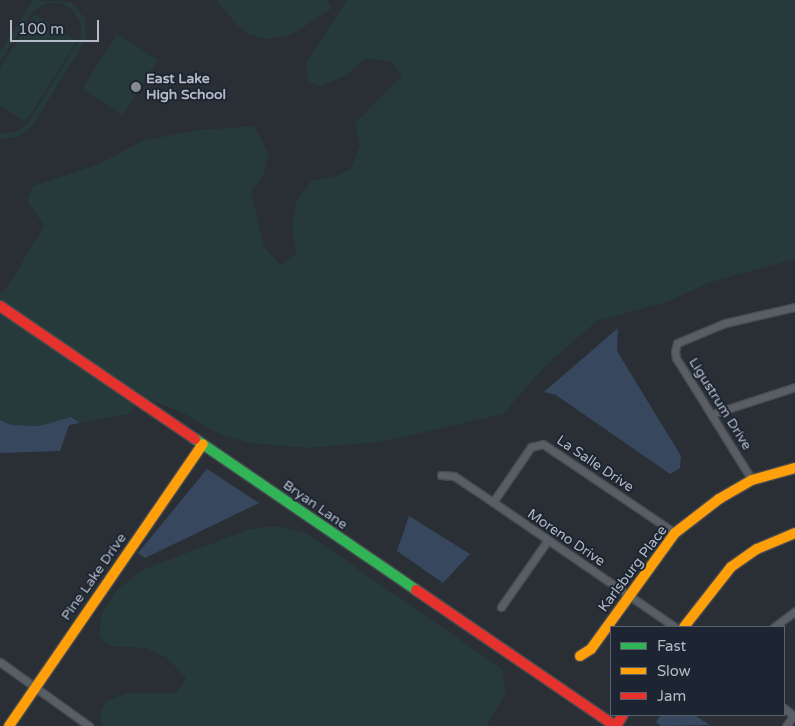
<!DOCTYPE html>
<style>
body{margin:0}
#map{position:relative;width:795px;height:726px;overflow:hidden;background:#292f35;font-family:"Varela Round",sans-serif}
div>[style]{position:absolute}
.green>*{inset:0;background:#26393b}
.water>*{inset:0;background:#37485e}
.roads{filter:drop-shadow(1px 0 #474b50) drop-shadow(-1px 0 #474b50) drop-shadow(0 1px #474b50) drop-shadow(0 -1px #474b50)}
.street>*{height:7px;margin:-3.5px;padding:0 3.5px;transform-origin:3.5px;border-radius:3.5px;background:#595d64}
.fast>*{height:10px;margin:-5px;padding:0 5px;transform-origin:5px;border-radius:5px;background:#30b455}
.slow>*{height:10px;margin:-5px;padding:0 5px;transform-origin:5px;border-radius:5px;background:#ff9f0a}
.jam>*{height:10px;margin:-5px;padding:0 5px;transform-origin:5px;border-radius:5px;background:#e5322d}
.dots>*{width:14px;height:14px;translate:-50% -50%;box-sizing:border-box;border:2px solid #1c2531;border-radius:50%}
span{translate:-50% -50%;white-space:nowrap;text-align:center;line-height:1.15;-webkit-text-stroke:4px #1c2531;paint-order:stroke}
.poi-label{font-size:14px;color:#b3bbc7;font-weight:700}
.left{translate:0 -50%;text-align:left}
.street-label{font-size:14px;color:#b3bbc7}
.legend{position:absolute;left:610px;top:626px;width:175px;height:90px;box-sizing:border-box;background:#1c2531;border:1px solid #58616d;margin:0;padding:6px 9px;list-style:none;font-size:15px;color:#b3bbc7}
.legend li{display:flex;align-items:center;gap:10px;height:25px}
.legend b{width:25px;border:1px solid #58616d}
.scale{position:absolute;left:10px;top:20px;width:89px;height:22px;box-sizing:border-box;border:2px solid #b3bbc7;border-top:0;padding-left:6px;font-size:15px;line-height:18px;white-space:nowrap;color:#b3bbc7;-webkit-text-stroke:4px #1c2531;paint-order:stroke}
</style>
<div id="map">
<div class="green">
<i style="clip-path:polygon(33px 0,71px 2px,85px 18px,86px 39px,31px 128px,18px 137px,0 139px,0 133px,16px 132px,27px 124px,81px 37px,81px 24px,72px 9px,60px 3px,47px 3px,32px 12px,0 62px,0 52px)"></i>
<i style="clip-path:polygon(216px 0,328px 0,332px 8px,296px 32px,284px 37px,266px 39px,249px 34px,238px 26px)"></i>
<i style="clip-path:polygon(347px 0,795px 0,795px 259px,708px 283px,667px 302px,597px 321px,547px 364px,503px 414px,381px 442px,307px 448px,250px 443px,219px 434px,181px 412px,144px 398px,0 301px,0 294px,7px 288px,44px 226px,27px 200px,33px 186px,99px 164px,144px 140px,200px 130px,254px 126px,269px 153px,263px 175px,251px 192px,264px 247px,281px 265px,296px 254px,292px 226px,296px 203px,311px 181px,336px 176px,352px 168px,360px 145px,355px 124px,402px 75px,392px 62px,365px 58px,347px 75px,321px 86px,308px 82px,306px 63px)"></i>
<i style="clip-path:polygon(34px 14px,77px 41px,26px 122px,0 106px,0 68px)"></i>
<i style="clip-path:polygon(117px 34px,158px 60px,123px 115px,82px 89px)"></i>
<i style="clip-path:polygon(0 310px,138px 403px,129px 414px,80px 423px,71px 417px,39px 426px,11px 425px,0 420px)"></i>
<i style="clip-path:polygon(278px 526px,306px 533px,502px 669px,506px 693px,486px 726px,102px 726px,100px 712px,107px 701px,127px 693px,176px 693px,186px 678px,166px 657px,146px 648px,110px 646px,99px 635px,101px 615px,117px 590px,142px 570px,250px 529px)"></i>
</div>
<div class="water">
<i style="clip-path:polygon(618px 328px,617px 351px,681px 456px,680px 468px,670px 474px,556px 395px,544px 392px)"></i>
<i style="clip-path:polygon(71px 417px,80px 423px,69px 425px,60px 451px,0 453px,0 420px,11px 425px,39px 426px)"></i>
<i style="clip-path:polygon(207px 469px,259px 503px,145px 558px,138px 553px)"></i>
<i style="clip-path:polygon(409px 516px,470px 554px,443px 583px,397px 551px)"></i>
<i style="clip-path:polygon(661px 715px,694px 715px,710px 725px,661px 726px,656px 722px)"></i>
</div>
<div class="roads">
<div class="street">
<i style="left:712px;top:414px;width:87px;rotate:-18deg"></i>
<i style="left:441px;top:475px;width:13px;rotate:4deg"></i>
<i style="left:454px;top:476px;width:47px;rotate:33.7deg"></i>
<i style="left:493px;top:502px;width:221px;rotate:34.5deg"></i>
<i style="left:752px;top:480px;width:144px;rotate:-121.9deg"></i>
<i style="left:676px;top:358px;width:7px;rotate:-98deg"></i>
<i style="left:675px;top:351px;width:8px;rotate:-76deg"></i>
<i style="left:677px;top:343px;width:52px;rotate:-22.6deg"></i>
<i style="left:725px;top:323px;width:72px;rotate:-12.9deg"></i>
<i style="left:493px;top:502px;width:67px;rotate:-55.4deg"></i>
<i style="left:531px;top:447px;width:12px;rotate:-14deg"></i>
<i style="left:543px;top:444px;width:159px;rotate:34deg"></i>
<i style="left:501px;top:607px;width:80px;rotate:-55.1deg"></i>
<i style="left:774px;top:627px;width:26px;rotate:-37deg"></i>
<i style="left:0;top:662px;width:110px;rotate:35.7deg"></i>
<i style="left:784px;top:708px;width:14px;rotate:39deg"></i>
<i style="left:786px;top:726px;width:12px;rotate:-55deg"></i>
</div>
<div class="fast">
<i style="left:195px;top:439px;width:268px;rotate:34.3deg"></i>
</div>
<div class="slow">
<i style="left:684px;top:627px;width:76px;rotate:-51.9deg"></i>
<i style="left:731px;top:567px;width:32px;rotate:-35deg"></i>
<i style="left:757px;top:549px;width:41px;rotate:-22.8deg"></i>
<i style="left:580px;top:656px;width:13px;rotate:-32deg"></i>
<i style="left:591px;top:649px;width:143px;rotate:-54.1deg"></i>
<i style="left:675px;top:533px;width:56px;rotate:-37.7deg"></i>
<i style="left:719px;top:499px;width:38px;rotate:-30deg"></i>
<i style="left:752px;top:480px;width:45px;rotate:-15.6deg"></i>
<i style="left:9px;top:726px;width:342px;rotate:-55.5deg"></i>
</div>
<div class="jam">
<i style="left:0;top:306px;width:236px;rotate:34.3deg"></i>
<i style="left:416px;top:590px;width:241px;rotate:34.3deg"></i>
<i style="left:616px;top:726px;width:13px;rotate:-58deg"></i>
</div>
</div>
<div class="dots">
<i style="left:136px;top:87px;background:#838a94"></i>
</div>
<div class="poi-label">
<span class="left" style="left:146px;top:87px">East Lake<br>High School</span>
</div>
<div class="street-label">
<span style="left:720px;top:404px;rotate:58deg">Ligustrum Drive</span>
<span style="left:595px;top:464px;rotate:34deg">La Salle Drive</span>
<span style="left:315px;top:505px;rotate:35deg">Bryan Lane</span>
<span style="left:566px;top:538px;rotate:34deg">Moreno Drive</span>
<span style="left:633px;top:569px;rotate:-53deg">Karlsburg Place</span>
<span style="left:94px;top:577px;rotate:-55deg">Pine Lake Drive</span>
</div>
<ul class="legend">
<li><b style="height:6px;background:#30b455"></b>Fast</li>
<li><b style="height:6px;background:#ff9f0a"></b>Slow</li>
<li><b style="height:6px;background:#e5322d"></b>Jam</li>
</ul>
<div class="scale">100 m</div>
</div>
